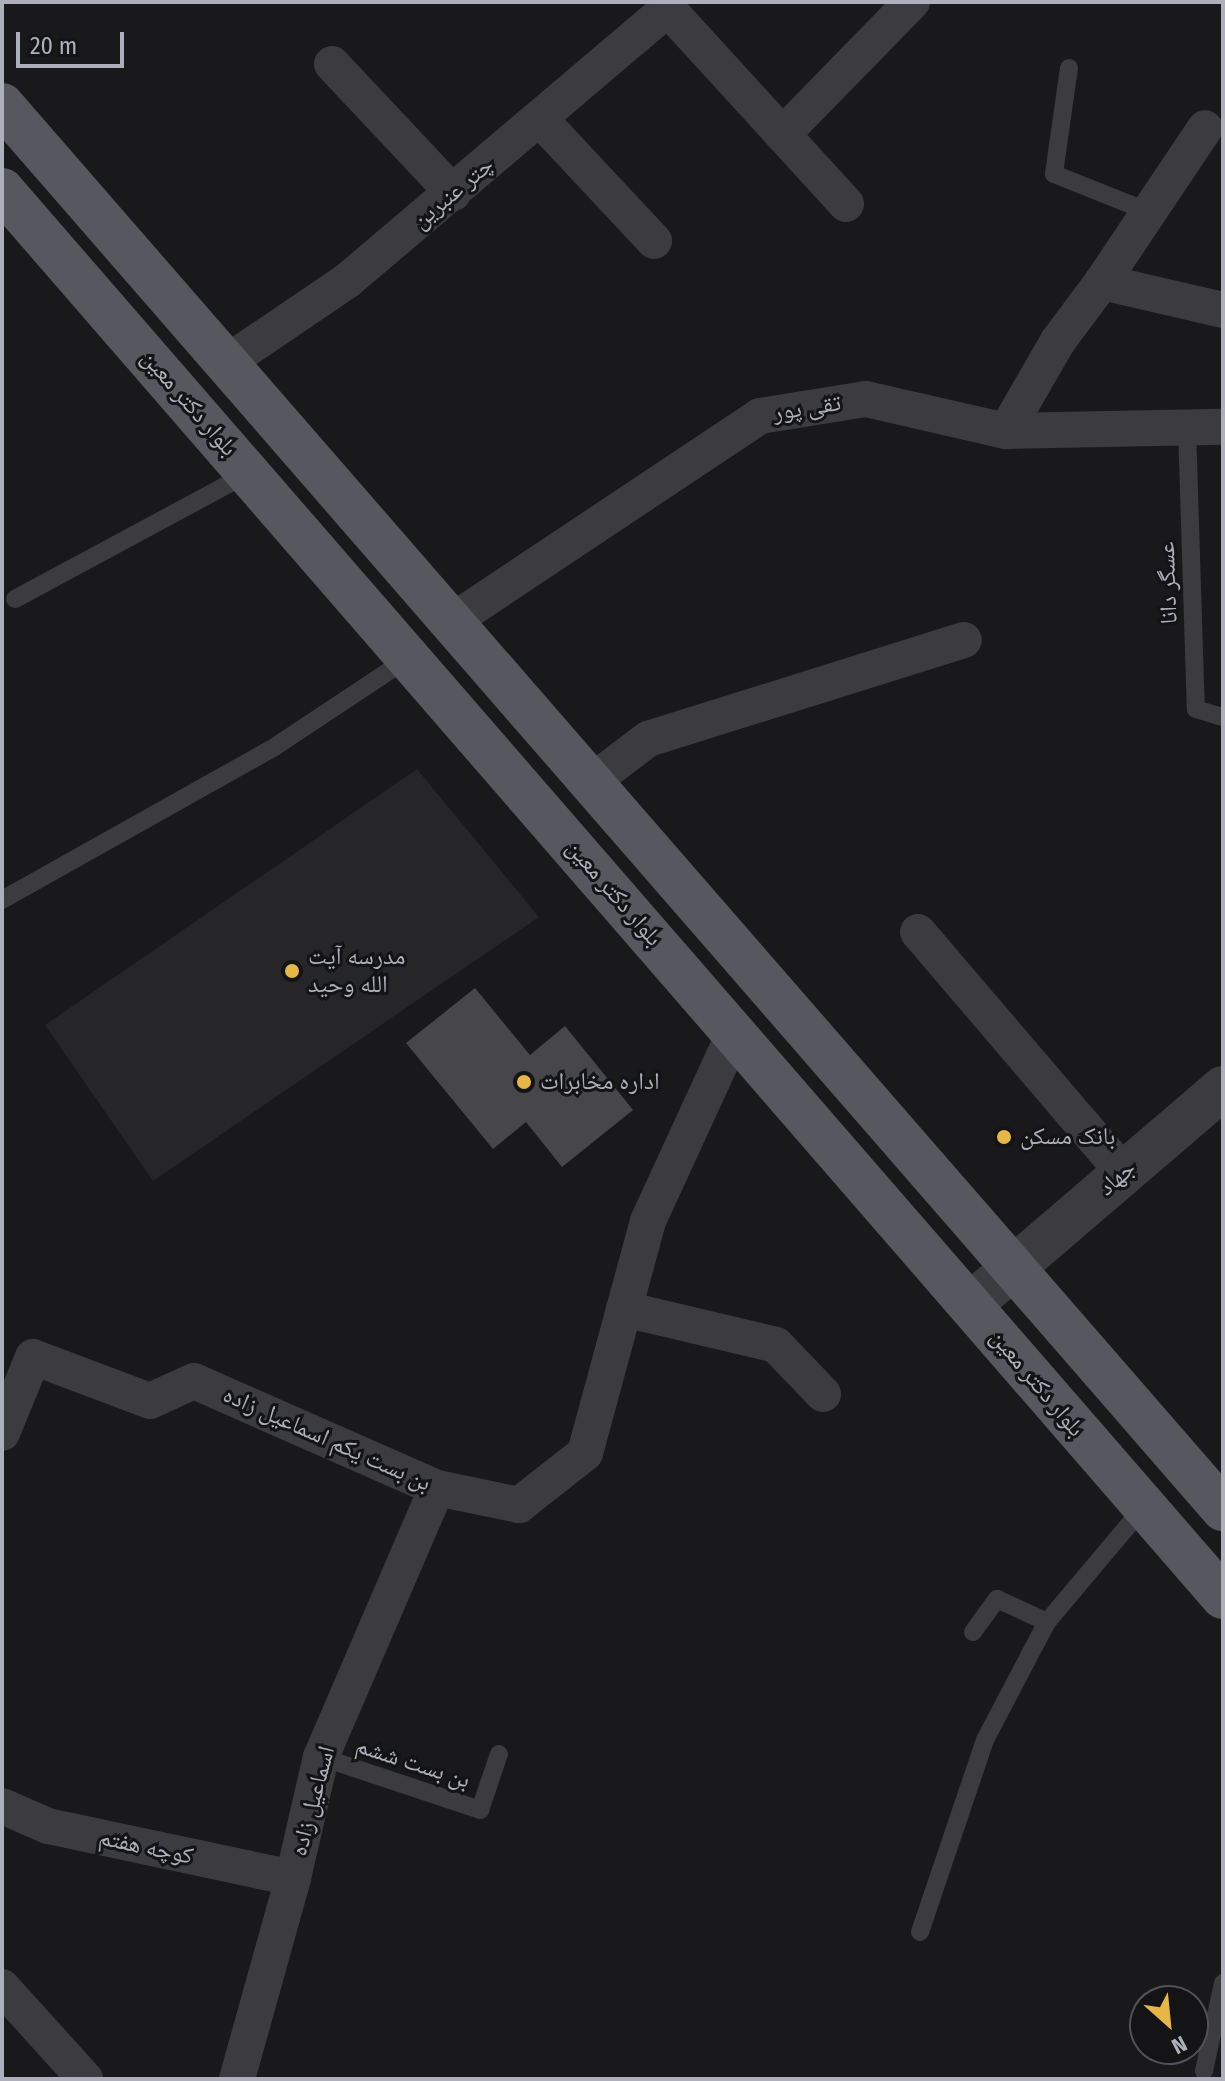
<!DOCTYPE html>
<meta charset="utf-8">
<style>
body{margin:0}
#map{position:relative;width:1225px;height:2081px;overflow:hidden;background:#19191b;font-family:"Fira Sans Condensed","Noto Naskh Arabic",sans-serif}
div>[style]{position:absolute}
.built>*{inset:0;background:#262528}
.building>*{inset:0;background:#47464b}
.service>*{height:18px;margin:-9px;padding:0 9px;transform-origin:9px;border-radius:9px;background:#3b3b40}
.minor>*{height:36px;margin:-18px;padding:0 18px;transform-origin:18px;border-radius:18px;background:#3b3b40}
.tertiary>*{height:44px;margin:-22px;padding:0 22px;transform-origin:22px;border-radius:22px;background:#3b3b40}
.primary>*{height:44px;margin:-22px;padding:0 22px;transform-origin:22px;border-radius:22px;background:#57585f}
.dots>*{width:22px;height:22px;translate:-50% -50%;box-sizing:border-box;border:4px solid #141416;border-radius:50%}
span{translate:-50% -50%;white-space:nowrap;text-align:center;line-height:1.15;-webkit-text-stroke:6px #141416;paint-order:stroke}
.street-label{font-size:24px;color:#adb0ba}
.poi-label{font-size:24px;color:#adb0ba}
.left{translate:0 -50%;text-align:left}
.frame{position:absolute;inset:0;border:4px solid #adb0ba;pointer-events:none}
.north{position:absolute;left:1129px;top:1985px;width:80px;height:80px;box-sizing:border-box;background:#141416;border:2px solid #515258;border-radius:50%;rotate:153deg;font-size:22px;font-weight:700;line-height:32px;text-align:center;color:#adb0ba}
.north::after{content:'';display:block;margin:auto;width:28px;height:36px;background:#e6b747;clip-path:polygon(50% 0,100% 100%,50% 72%,0 100%)}
.scale{position:absolute;left:16px;top:32px;width:108px;height:36px;box-sizing:border-box;border:4px solid #adb0ba;border-top:0;padding-left:10px;font-size:24px;line-height:28px;white-space:nowrap;color:#adb0ba;-webkit-text-stroke:6px #141416;paint-order:stroke}
</style>
<div id="map">
<div class="built">
<i style="clip-path:polygon(417px 769px,539px 917px,153px 1181px,45px 1025px)"></i>
</div>
<div class="building">
<i style="clip-path:polygon(475px 988px,530px 1055px,565px 1026px,633px 1110px,562px 1167px,526px 1122px,493px 1149px,406px 1043px)"></i>
</div>
<div class="service">
<i style="left:1069px;top:68px;width:107px;rotate:98.1deg"></i>
<i style="left:1054px;top:174px;width:102px;rotate:21.8deg"></i>
<i style="left:1187px;top:428px;width:281px;rotate:88.2deg"></i>
<i style="left:1196px;top:709px;width:28px;rotate:17deg"></i>
<i style="left:15px;top:599px;width:266px;rotate:-28.3deg"></i>
<i style="left:2px;top:900px;width:314px;rotate:-29.3deg"></i>
<i style="left:276px;top:746px;width:161px;rotate:-33.6deg"></i>
<i style="left:973px;top:1632px;width:41px;rotate:-54deg"></i>
<i style="left:997px;top:1599px;width:55px;rotate:24.7deg"></i>
<i style="left:321px;top:1757px;width:168px;rotate:18.4deg"></i>
<i style="left:480px;top:1810px;width:59px;rotate:-71.3deg"></i>
<i style="left:920px;top:1932px;width:203px;rotate:-71.3deg"></i>
<i style="left:985px;top:1740px;width:133px;rotate:-62.3deg"></i>
<i style="left:1047px;top:1622px;width:149px;rotate:-49.9deg"></i>
<i style="left:1204px;top:2071px;width:90px;rotate:-77.8deg"></i>
</div>
<div class="minor">
<i style="left:332px;top:64px;width:177px;rotate:46.8deg"></i>
<i style="left:540px;top:119px;width:167px;rotate:46.9deg"></i>
<i style="left:783px;top:134px;width:185px;rotate:-45.7deg"></i>
<i style="left:1102px;top:282px;width:124px;rotate:13deg"></i>
<i style="left:226px;top:363px;width:148px;rotate:-34.2deg"></i>
<i style="left:348px;top:280px;width:419px;rotate:-40.3deg"></i>
<i style="left:668px;top:9px;width:264px;rotate:47.6deg"></i>
<i style="left:1006px;top:431px;width:104px;rotate:-60deg"></i>
<i style="left:1058px;top:341px;width:74px;rotate:-53.3deg"></i>
<i style="left:1102px;top:282px;width:185px;rotate:-56.2deg"></i>
<i style="left:451px;top:622px;width:371px;rotate:-33.7deg"></i>
<i style="left:760px;top:416px;width:107px;rotate:-9.1deg"></i>
<i style="left:866px;top:399px;width:144px;rotate:12.9deg"></i>
<i style="left:1006px;top:431px;width:217px;rotate:-1.1deg"></i>
<i style="left:590px;top:783px;width:73px;rotate:-37.2deg"></i>
<i style="left:648px;top:739px;width:331px;rotate:-17.4deg"></i>
<i style="left:918px;top:932px;width:317px;rotate:49.5deg"></i>
<i style="left:624px;top:1309px;width:156px;rotate:13.3deg"></i>
<i style="left:776px;top:1345px;width:68px;rotate:46.2deg"></i>
<i style="left:2px;top:1433px;width:82px;rotate:-67.8deg"></i>
<i style="left:33px;top:1357px;width:125px;rotate:20.6deg"></i>
<i style="left:150px;top:1401px;width:48px;rotate:-24.4deg"></i>
<i style="left:194px;top:1381px;width:266px;rotate:23.8deg"></i>
<i style="left:437px;top:1488px;width:84px;rotate:11.7deg"></i>
<i style="left:519px;top:1505px;width:84px;rotate:-38.2deg"></i>
<i style="left:585px;top:1453px;width:240px;rotate:-74.8deg"></i>
<i style="left:648px;top:1221px;width:208px;rotate:-65.3deg"></i>
<i style="left:2px;top:1806px;width:50px;rotate:23.5deg"></i>
<i style="left:48px;top:1826px;width:250px;rotate:12deg"></i>
<i style="left:2px;top:1987px;width:124px;rotate:47.9deg"></i>
<i style="left:237px;top:2079px;width:209px;rotate:-74.4deg"></i>
<i style="left:293px;top:1878px;width:124px;rotate:-77deg"></i>
<i style="left:321px;top:1757px;width:293px;rotate:-66.7deg"></i>
</div>
<div class="tertiary">
<i style="left:971px;top:1304px;width:332px;rotate:-40.6deg"></i>
</div>
<div class="primary">
<i style="left:2px;top:105px;width:1861px;rotate:48.99deg"></i>
<i style="left:2px;top:190px;width:1863px;rotate:49.05deg"></i>
</div>
<div class="dots">
<i style="left:292px;top:971px;background:#e6b747"></i>
<i style="left:524px;top:1082px;background:#e6b747"></i>
<i style="left:1004px;top:1137px;background:#e6b747"></i>
</div>
<div class="street-label">
<span style="left:453px;top:193px;rotate:-40deg">چتر عنبرین</span>
<span style="left:189px;top:403px;rotate:49deg">بلوار دکتر معین</span>
<span style="left:807px;top:408px;rotate:-9deg">تقی پور</span>
<span style="left:1168px;top:583px;rotate:-92deg">عسگر دانا</span>
<span style="left:614px;top:893px;rotate:49deg">بلوار دکتر معین</span>
<span style="left:1117px;top:1178px;rotate:-41deg">جهاد</span>
<span style="left:1037px;top:1383px;rotate:50deg">بلوار دکتر معین</span>
<span style="left:327px;top:1439px;rotate:24deg">بن بست یکم اسماعیل زاده</span>
<span style="left:413px;top:1763px;rotate:18deg">بن بست ششم</span>
<span style="left:313px;top:1801px;rotate:-75deg">اسماعیل زاده</span>
<span style="left:146px;top:1847px;rotate:12deg">کوچه هفتم</span>
</div>
<div class="poi-label">
<span class="left" style="left:308px;top:971px">مدرسه آیت<br>الله وحید</span>
<span class="left" style="left:540px;top:1082px">اداره مخابرات</span>
<span class="left" style="left:1020px;top:1137px">بانک مسکن</span>
</div>
<div class="frame"></div>
<div class="north">N</div>
<div class="scale">20 m</div>
</div>
